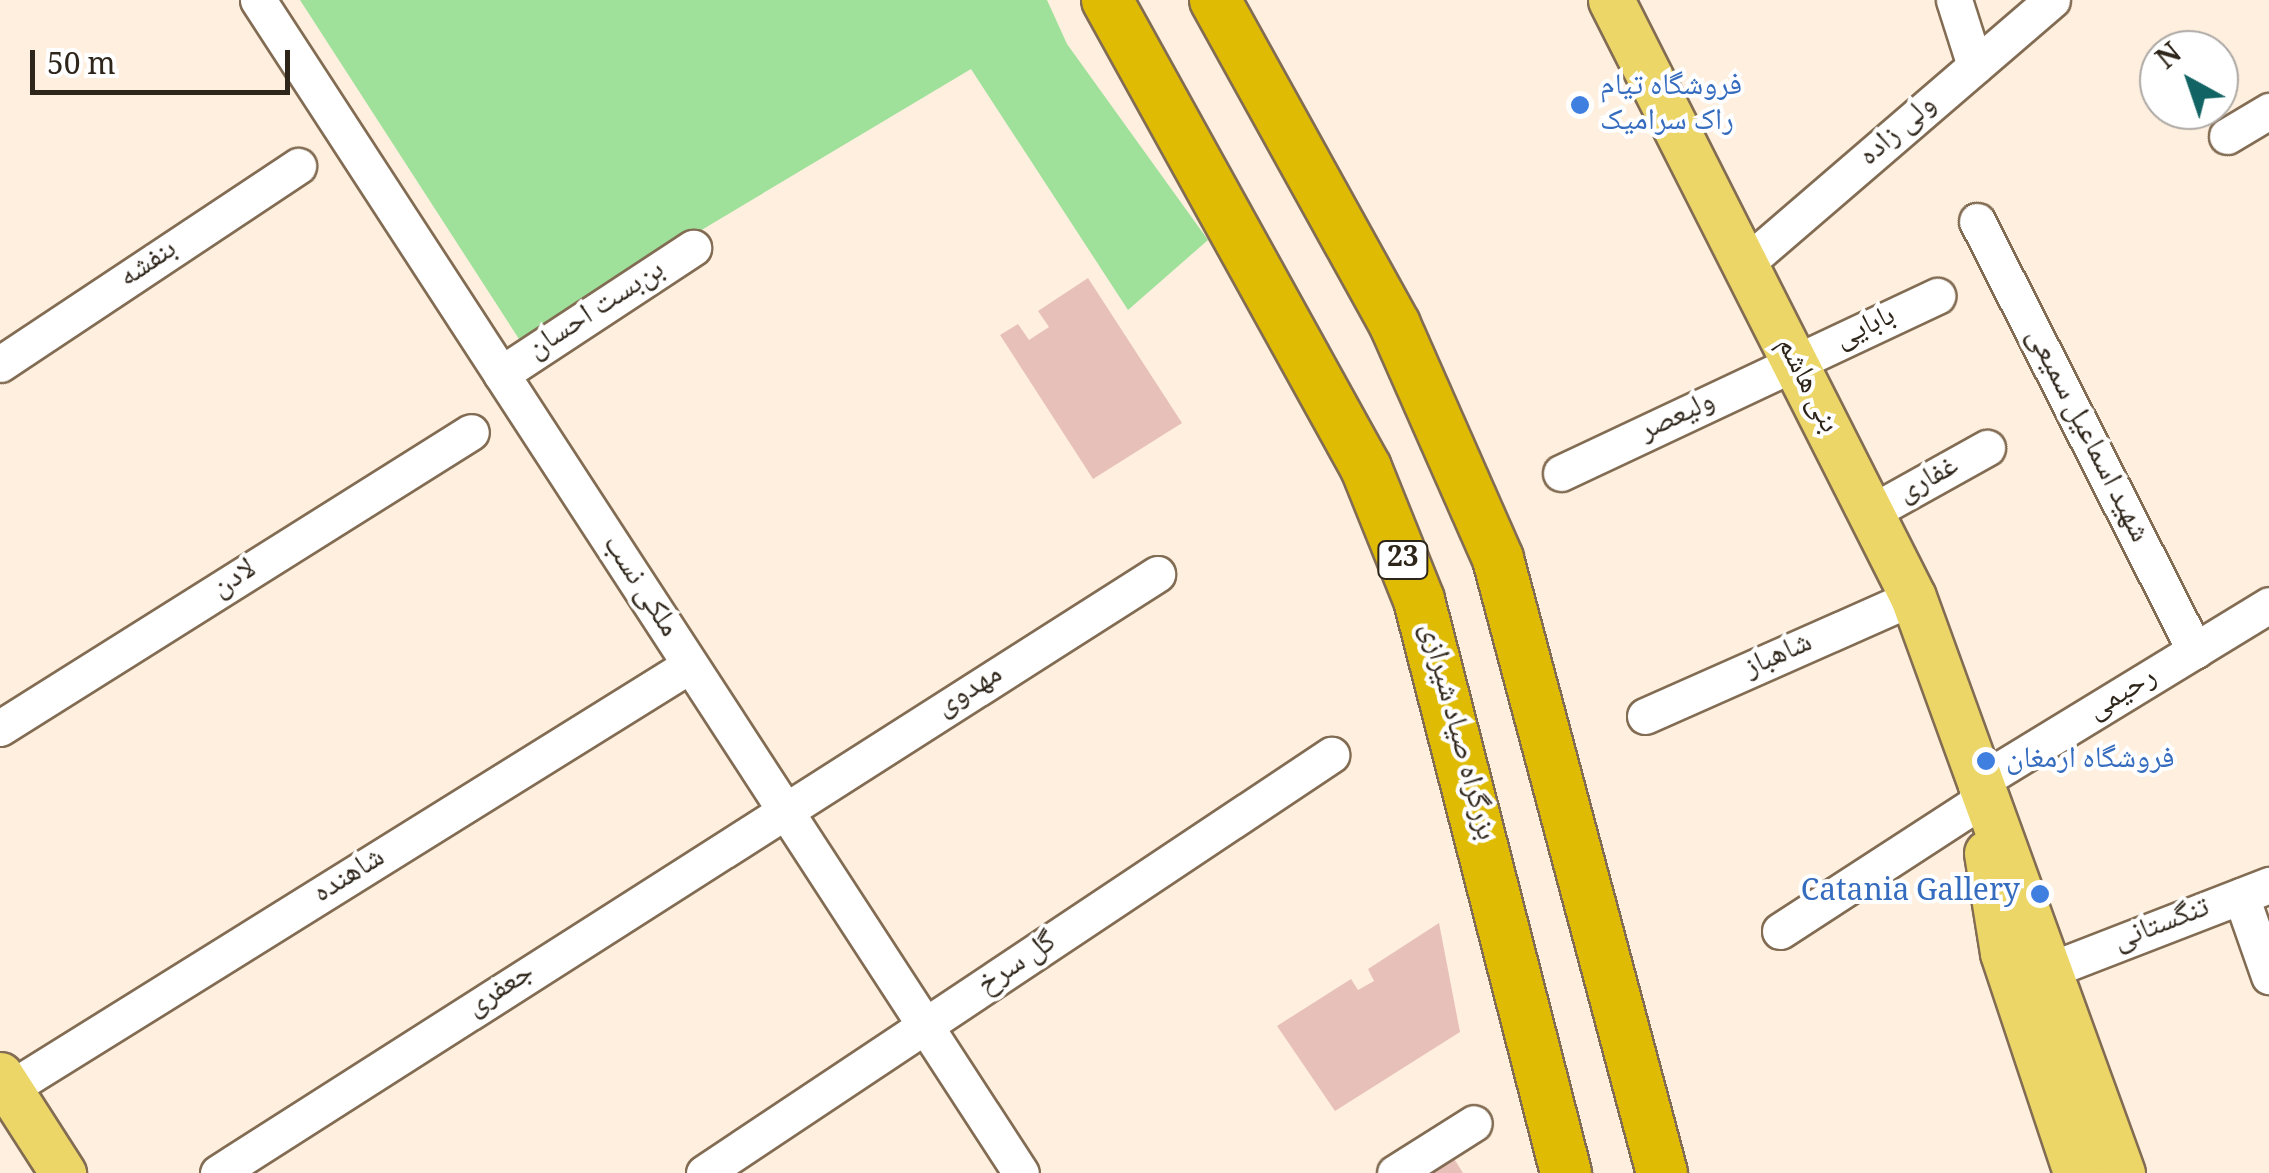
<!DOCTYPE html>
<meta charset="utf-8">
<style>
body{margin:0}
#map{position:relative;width:2269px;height:1173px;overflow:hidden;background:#feefde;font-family:Georgia,"Noto Naskh Arabic",serif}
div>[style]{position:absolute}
.green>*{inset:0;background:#9fe09b}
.building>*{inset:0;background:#e8c0ba}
.roads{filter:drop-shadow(2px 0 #826c53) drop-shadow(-2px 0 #826c53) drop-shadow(0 2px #826c53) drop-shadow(0 -2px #826c53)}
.minor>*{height:35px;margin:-17.5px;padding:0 17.5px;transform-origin:17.5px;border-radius:17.5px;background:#fff}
.major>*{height:45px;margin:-22.5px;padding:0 22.5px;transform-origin:22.5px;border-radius:22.5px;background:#ecd668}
.highway>*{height:50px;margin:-25px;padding:0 25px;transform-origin:25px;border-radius:25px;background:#dfbb03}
.dots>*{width:28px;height:28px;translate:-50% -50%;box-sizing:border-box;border:5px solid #fff;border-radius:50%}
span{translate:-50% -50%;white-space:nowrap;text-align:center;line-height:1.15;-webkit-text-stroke:8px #fff;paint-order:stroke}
.shield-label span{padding:2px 8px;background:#fff;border:2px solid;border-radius:8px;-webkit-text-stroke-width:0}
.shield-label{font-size:28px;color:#2f261b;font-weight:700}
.shop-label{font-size:30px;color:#366cbe}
.left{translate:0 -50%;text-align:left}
.right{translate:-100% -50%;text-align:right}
.street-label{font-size:30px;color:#2f261b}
.north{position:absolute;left:2139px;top:30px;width:100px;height:100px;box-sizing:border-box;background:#fff;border:2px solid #aca8a4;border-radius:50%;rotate:320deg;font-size:28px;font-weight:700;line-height:40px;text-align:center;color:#2f261b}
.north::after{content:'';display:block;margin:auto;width:35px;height:45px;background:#126363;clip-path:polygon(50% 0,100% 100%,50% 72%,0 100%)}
.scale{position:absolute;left:30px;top:50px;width:260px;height:45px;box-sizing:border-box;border:5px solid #2f261b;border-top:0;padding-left:12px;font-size:30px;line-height:35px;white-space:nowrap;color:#2f261b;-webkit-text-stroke:8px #fff;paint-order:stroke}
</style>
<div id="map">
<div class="green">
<i style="clip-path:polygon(300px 0,1047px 0,1067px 44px,1208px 240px,1128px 310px,971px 69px,519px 339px)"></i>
</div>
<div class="building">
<i style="clip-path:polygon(1088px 278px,1182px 423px,1093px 479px,1000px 335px,1018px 324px,1029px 340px,1049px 327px,1038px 311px)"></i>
<i style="clip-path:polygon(1439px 923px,1460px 1032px,1335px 1111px,1277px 1026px,1351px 979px,1358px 990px,1374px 981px,1368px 969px)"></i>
<i style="clip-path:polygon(1448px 1149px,1463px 1173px,1409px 1173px)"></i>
</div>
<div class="roads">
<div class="minor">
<i style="left:258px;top:0;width:1399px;rotate:56.96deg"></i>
<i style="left:1954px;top:0;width:69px;rotate:72.3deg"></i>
<i style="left:2227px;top:136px;width:49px;rotate:-30.8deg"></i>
<i style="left:1977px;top:221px;width:482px;rotate:63.1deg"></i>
<i style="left:1745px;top:264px;width:405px;rotate:-40.7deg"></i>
<i style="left:0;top:364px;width:358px;rotate:-33.6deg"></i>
<i style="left:501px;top:374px;width:230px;rotate:-33.3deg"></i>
<i style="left:1561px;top:473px;width:416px;rotate:-25.2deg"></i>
<i style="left:1870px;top:513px;width:134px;rotate:-29.1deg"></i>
<i style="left:1645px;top:716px;width:293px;rotate:-23.9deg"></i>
<i style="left:0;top:728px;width:556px;rotate:-32.15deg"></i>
<i style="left:2241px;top:896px;width:85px;rotate:70.7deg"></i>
<i style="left:1780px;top:931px;width:237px;rotate:-33deg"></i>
<i style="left:1979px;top:802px;width:18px;rotate:-99deg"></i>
<i style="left:1976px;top:784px;width:343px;rotate:-31.4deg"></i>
<i style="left:2055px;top:968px;width:230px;rotate:-21.2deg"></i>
<i style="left:9px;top:1089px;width:802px;rotate:-31.91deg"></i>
<i style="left:218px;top:1173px;width:1114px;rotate:-32.53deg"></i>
<i style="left:704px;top:1173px;width:754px;rotate:-33.69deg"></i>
<i style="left:1395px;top:1173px;width:93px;rotate:-32.3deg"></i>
</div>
<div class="major">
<i style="left:1611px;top:0;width:669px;rotate:63.17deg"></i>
<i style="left:1913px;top:597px;width:613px;rotate:70.06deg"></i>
<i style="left:1987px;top:853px;width:101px;rotate:80.9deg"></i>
<i style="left:2003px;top:953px;width:232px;rotate:71.6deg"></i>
<i style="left:0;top:1075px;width:117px;rotate:57.3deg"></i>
</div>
<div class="highway">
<i style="left:1107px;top:0;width:535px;rotate:61.04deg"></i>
<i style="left:1366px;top:468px;width:142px;rotate:68.1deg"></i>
<i style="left:1419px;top:600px;width:592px;rotate:75.61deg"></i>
<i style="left:1215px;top:0;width:372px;rotate:61deg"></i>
<i style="left:1395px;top:325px;width:256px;rotate:66.2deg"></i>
<i style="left:1498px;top:559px;width:636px;rotate:75.05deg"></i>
</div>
</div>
<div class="dots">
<i style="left:1580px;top:105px;background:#3f7fe0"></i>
<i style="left:1986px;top:761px;background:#3f7fe0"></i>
<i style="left:2040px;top:894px;background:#3f7fe0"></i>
</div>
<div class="shield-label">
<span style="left:1403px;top:560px">23</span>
</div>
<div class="shop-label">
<span class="left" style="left:1600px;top:105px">فروشگاه تیام<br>راک سرامیک</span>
<span class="left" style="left:2006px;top:761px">فروشگاه ارمغان</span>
<span class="right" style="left:2020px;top:894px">Catania Gallery</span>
</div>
<div class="street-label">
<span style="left:1899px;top:132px;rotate:-41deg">ولی زاده</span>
<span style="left:149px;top:265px;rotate:-34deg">بنفشه</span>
<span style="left:597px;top:311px;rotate:-33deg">بن‌بست احسان</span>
<span style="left:1866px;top:329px;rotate:-25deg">بابایی</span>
<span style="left:1806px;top:386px;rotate:63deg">بنی هاشم</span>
<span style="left:1678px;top:418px;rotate:-25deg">ولیعصر</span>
<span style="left:2086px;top:436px;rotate:63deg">شهید اسماعیل سمیعی</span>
<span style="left:1929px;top:481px;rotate:-29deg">غفاری</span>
<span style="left:235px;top:580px;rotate:-32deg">لادن</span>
<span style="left:639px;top:587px;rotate:57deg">ملکی نسب</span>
<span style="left:1779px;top:657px;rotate:-24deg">شاهباز</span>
<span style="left:970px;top:692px;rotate:-32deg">مهدوی</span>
<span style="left:2123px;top:695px;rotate:-31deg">رحیمی</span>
<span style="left:1456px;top:732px;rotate:75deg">بزرگراه صیاد شیرازی</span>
<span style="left:350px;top:877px;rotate:-32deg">شاهنده</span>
<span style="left:2162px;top:926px;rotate:-21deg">تنگستانی</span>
<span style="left:1018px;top:965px;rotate:-34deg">گل سرخ</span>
<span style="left:501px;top:991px;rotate:-33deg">جعفری</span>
</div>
<div class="north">N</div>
<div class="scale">50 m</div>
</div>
